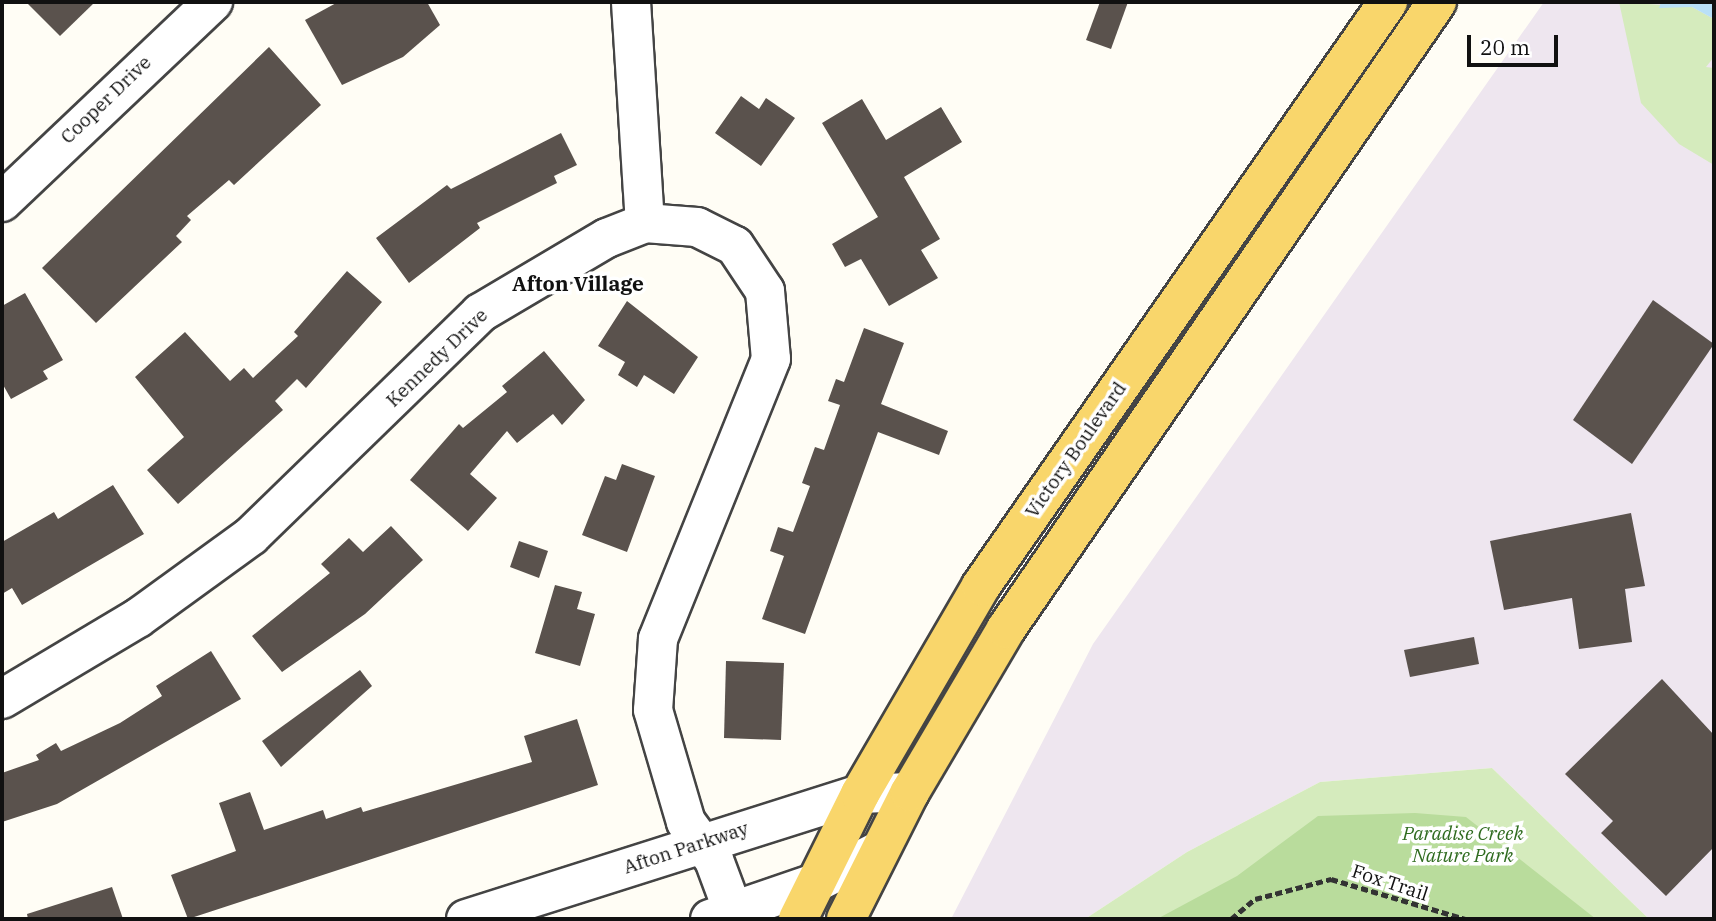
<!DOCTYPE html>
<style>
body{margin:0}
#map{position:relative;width:1716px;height:921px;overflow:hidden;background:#fffdf5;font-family:"IBM Plex Serif",serif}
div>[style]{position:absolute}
.industrial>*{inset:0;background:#eee6ef}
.green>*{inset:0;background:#d5ebbd}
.forest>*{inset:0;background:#b9dc9c}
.water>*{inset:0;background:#b9e0f7}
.building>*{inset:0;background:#5a524d}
.path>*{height:4.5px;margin-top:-2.25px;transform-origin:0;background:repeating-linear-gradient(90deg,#333 0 7px,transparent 0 10.5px)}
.roads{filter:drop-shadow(2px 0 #444) drop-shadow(-2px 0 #444) drop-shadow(0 2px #444) drop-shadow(0 -2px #444)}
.minor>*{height:38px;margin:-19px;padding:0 19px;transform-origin:19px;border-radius:19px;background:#fff}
.major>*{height:38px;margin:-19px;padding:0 19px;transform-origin:19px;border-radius:19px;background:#f9d66b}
span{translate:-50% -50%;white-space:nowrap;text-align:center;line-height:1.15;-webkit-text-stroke:7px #fff;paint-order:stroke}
.street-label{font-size:19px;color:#111}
.park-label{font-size:19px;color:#2f6b1f;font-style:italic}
.neighbourhood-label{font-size:21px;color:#111;font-weight:700}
.frame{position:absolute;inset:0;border:4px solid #111;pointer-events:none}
.scale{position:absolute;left:1467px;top:35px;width:91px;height:32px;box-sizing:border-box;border:4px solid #111;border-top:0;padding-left:9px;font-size:21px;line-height:24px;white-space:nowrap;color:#111;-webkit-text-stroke:5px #fff;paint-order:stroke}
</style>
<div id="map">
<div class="industrial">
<i style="clip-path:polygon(1544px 2px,1714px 2px,1714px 919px,1649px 919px,1492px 768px,1320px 782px,1187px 852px,1085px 919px,951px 919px,1093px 644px)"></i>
</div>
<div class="green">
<i style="clip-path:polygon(1619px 2px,1692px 7px,1714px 19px,1714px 57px,1706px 67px,1714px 68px,1714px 165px,1679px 144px,1641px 103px)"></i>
<i style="clip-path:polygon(1492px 768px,1649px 919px,1085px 919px,1187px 852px,1320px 782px)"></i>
</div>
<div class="forest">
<i style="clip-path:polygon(1415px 813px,1466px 817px,1596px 919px,1157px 919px,1237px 876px,1318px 816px)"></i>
</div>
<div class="water">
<i style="clip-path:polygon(1661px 2px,1714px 2px,1714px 19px,1692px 7px,1659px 8px)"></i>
</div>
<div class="building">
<i style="clip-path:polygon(26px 2px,95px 2px,60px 36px)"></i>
<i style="clip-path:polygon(338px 2px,427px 2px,440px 25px,403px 57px,342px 85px,305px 20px)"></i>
<i style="clip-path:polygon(1100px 2px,1128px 2px,1111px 49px,1086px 40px)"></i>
<i style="clip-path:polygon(269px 47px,321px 105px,234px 185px,229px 180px,187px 216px,191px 220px,176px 236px,182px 242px,96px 323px,42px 268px)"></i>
<i style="clip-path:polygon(741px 96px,759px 109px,766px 98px,795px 118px,761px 166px,715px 133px)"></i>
<i style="clip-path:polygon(862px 99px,886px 140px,941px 107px,962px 142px,904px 177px,940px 239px,921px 250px,938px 278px,889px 306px,861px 259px,845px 267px,832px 244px,878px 217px,822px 123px)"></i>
<i style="clip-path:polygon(561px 133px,577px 165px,554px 176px,557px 183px,477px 223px,480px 228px,409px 283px,376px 238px,447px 185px,451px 189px)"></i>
<i style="clip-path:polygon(347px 271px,382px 302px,306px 388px,297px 379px,275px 401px,283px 410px,178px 504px,147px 470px,184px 437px,135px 377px,185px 332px,230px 381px,244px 368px,253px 378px,298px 336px,294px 332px)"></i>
<i style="clip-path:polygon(25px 293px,63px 360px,43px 371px,48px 379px,11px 399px,2px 383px,2px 306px)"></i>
<i style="clip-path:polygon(1653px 300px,1714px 344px,1632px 464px,1573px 420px)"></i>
<i style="clip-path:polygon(627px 301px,698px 357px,674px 394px,644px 375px,637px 387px,618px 375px,625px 362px,598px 346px)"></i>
<i style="clip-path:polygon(864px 328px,904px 343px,881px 404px,948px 431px,939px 455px,878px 432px,805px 634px,762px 619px,784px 556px,770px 551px,778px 527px,793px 532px,810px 486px,802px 483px,815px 447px,824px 450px,840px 405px,828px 401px,836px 379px,844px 382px)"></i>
<i style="clip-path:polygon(544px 351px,585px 400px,562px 425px,553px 414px,517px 443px,507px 431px,470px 474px,497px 498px,468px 531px,410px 480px,459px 424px,463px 428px,507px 392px,502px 386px)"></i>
<i style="clip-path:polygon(622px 464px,655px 476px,627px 552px,582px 535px,605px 476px,616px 480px)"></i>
<i style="clip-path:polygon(113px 485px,144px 534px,22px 605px,12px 588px,2px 594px,2px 542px,54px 512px,58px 519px)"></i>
<i style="clip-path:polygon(1631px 513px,1645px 586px,1625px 589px,1632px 642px,1579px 649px,1572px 598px,1504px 610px,1490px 541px)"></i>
<i style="clip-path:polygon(391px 526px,423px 560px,365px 614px,282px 672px,252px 636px,330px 573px,321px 564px,349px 538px,363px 552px)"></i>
<i style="clip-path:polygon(519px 541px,548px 551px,539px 578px,510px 567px)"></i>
<i style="clip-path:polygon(555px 585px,582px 592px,577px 609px,595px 614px,580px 666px,535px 653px)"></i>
<i style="clip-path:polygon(1474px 637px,1479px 664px,1410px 677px,1404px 650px)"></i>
<i style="clip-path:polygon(211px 651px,241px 699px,57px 804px,2px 822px,2px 773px,39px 760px,36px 755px,56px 743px,61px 751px,120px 723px,162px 696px,156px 686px)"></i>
<i style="clip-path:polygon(726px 661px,784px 663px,781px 740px,724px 738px)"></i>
<i style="clip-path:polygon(360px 670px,372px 686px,281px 767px,262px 741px)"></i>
<i style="clip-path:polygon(1662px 679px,1714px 735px,1714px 847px,1666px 896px,1601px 833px,1613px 821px,1565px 774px)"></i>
<i style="clip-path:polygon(577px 719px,598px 785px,188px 919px,171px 875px,236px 851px,219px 803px,250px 792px,264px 830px,323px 810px,326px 819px,361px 807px,363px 812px,532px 762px,524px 736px)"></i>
<i style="clip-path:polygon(112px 887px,123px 919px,28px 919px,27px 914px)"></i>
</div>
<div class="path">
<i style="left:1231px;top:919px;width:31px;rotate:-40deg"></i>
<i style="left:1255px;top:899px;width:79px;rotate:-14.7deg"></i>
<i style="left:1331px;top:879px;width:140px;rotate:16.6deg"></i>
</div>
<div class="roads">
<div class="minor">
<i style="left:631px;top:2px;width:221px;rotate:86.4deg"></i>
<i style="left:2px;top:202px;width:291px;rotate:-43.5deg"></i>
<i style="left:2px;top:699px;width:158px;rotate:-30.8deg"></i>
<i style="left:138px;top:618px;width:140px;rotate:-36deg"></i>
<i style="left:251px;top:536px;width:320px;rotate:-44.2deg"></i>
<i style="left:480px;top:313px;width:147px;rotate:-30.6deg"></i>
<i style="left:607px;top:238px;width:41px;rotate:-21.5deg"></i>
<i style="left:645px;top:223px;width:52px;rotate:4.4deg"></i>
<i style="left:697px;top:227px;width:42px;rotate:26.6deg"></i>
<i style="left:735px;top:246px;width:54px;rotate:56.3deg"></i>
<i style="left:765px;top:291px;width:68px;rotate:85deg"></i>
<i style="left:771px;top:359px;width:302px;rotate:112deg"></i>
<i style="left:658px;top:639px;width:71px;rotate:94deg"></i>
<i style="left:653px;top:710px;width:117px;rotate:73.6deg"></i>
<i style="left:686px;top:822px;width:47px;rotate:53.6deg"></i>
<i style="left:714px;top:860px;width:54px;rotate:69.6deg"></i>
<i style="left:466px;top:919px;width:413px;rotate:-17.6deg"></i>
<i style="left:860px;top:794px;width:50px;rotate:-2.3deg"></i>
<i style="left:710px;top:919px;width:111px;rotate:-18.9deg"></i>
<i style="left:815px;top:883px;width:71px;rotate:-26.9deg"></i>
</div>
<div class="major">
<i style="left:798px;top:919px;width:140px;rotate:-63.6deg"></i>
<i style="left:860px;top:794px;width:241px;rotate:-59.8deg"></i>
<i style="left:981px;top:586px;width:712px;rotate:-55.13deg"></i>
<i style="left:846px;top:919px;width:142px;rotate:-63.3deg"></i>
<i style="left:910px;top:792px;width:189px;rotate:-59.5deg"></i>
<i style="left:1006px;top:629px;width:761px;rotate:-55.5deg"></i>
</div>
</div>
<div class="street-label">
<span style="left:106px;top:100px;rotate:-44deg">Cooper Drive</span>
<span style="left:437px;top:358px;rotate:-44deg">Kennedy Drive</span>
<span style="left:1076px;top:450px;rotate:-55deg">Victory Boulevard</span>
<span style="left:686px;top:848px;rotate:-18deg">Afton Parkway</span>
<span style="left:1390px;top:883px;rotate:18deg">Fox Trail</span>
</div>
<div class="park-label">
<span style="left:1463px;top:845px">Paradise Creek<br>Nature Park</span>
</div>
<div class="neighbourhood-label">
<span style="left:578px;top:283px">Afton Village</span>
</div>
<div class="frame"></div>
<div class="scale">20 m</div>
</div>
